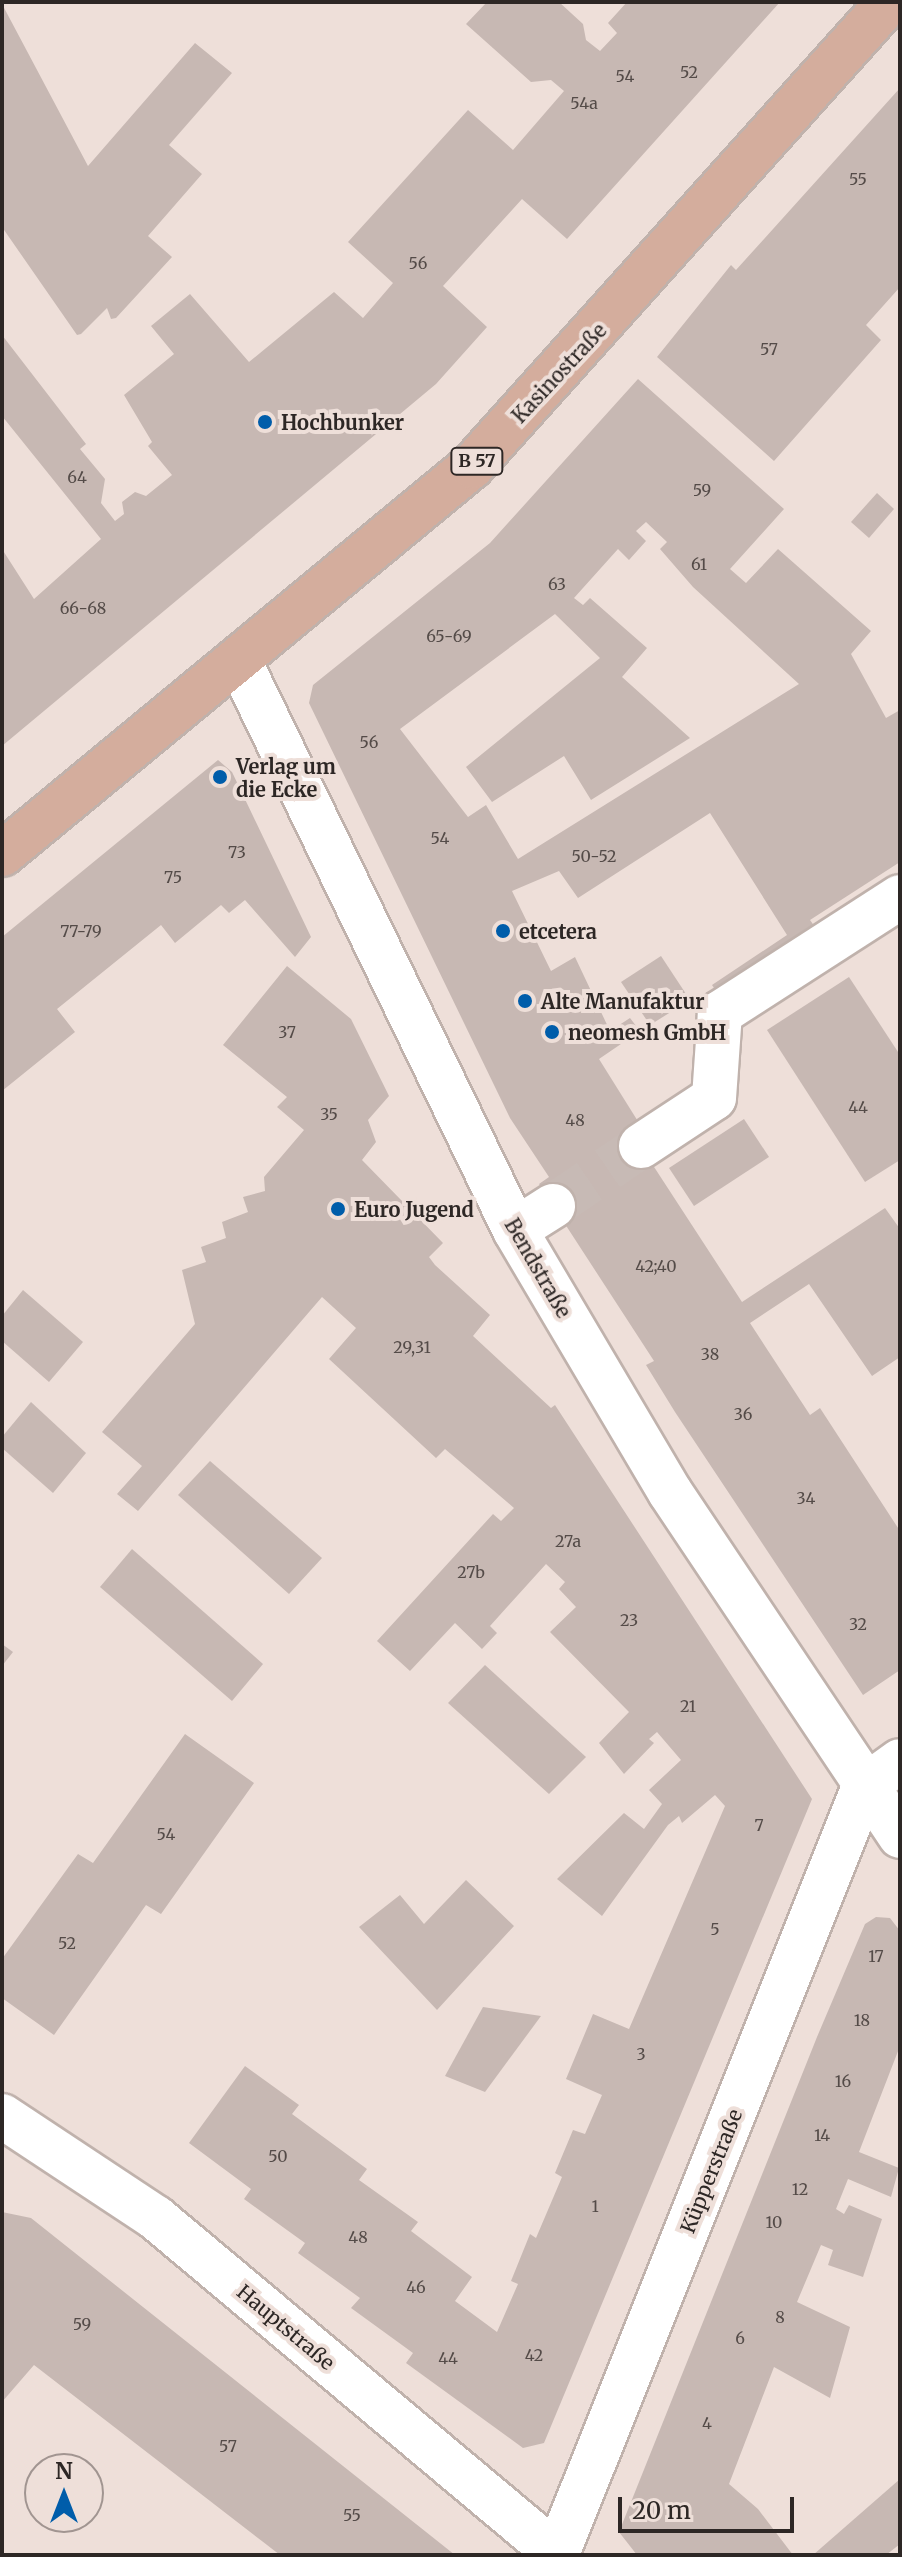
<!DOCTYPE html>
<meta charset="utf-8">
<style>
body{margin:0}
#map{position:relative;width:902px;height:2557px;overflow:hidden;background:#eedfd9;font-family:Merriweather,serif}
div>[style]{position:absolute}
.building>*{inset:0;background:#c7b8b3}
.minor-tunnel>*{height:44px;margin-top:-22px;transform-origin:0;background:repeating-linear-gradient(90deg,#c7bab5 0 44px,transparent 0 66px)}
.roads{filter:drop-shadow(2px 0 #c0b2ac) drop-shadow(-2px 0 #c0b2ac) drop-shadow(0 2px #c0b2ac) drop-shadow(0 -2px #c0b2ac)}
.minor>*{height:44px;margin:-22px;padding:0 22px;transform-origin:22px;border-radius:22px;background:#fff}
.major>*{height:44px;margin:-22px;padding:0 22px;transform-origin:22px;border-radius:22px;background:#d4ad9d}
.dots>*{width:22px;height:22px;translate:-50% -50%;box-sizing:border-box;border:4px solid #eedfd9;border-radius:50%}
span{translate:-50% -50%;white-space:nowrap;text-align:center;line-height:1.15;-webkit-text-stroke:8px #eedfd9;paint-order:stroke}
.number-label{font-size:16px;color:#544b48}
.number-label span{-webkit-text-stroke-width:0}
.shield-label span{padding:2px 6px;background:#eedfd9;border:2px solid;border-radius:6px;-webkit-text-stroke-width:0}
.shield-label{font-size:18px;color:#2d2725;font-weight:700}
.street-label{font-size:20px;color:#2d2725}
.poi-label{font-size:20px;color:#2d2725;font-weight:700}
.left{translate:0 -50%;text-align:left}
.frame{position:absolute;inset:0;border:4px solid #2d2725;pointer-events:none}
.north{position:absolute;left:24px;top:2453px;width:80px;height:80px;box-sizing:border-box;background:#eedfd9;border:2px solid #a19591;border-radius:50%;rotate:0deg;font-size:22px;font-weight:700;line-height:32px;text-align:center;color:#2d2725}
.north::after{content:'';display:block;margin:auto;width:28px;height:36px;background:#005daa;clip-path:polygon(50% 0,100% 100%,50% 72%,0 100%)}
.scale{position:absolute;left:618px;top:2497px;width:176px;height:36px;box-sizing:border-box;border:4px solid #2d2725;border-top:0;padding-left:10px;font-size:24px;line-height:28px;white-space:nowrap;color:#2d2725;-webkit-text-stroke:6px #eedfd9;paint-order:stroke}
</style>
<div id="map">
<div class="building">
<i style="clip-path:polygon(487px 2px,559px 2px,583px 24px,586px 40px,600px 51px,617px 33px,608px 23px,627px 2px,780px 2px,567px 239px,522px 199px,443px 286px,487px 327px,436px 384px,2px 746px,2px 549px,34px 599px,101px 539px,2px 416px,2px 335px,86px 444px,80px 449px,105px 479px,101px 503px,115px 521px,124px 514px,122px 502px,135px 492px,146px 496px,172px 475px,148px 446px,152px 442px,124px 395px,174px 354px,151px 326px,190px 294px,249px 362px,334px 292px,363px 318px,393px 283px,348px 242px,468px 110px,513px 150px,564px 91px,551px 80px,531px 82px,466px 24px)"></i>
<i style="clip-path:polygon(2px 4px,88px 166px,195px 43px,232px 73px,169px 145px,202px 174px,148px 236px,172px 257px,116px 318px,111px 319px,107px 308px,81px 334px,77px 335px,2px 227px)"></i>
<i style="clip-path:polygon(900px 88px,900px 287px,866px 325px,881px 340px,774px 461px,657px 357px,731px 265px,736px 270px)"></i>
<i style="clip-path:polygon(evenodd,638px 379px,784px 509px,730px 569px,746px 583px,778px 549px,871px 631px,851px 654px,886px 718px,900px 710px,900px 862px,810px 920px,822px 937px,723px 1001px,712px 985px,787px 935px,710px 813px,578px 898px,559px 871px,512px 891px,551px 971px,575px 957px,610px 1031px,630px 1018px,640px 1031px,599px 1059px,639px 1123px,630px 1130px,742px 1302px,885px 1208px,900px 1229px,900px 1357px,872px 1376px,809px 1284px,750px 1323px,810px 1415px,820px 1408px,900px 1531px,900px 1670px,863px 1695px,675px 1412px,646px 1365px,654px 1361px,539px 1184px,549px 1177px,510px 1118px,309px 703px,313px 685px,490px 543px,638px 379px,646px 522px,667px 542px,660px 549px,693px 587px,799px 684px,518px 859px,486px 805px,468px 817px,400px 729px,555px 614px,600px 658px,466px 767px,492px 802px,564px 756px,591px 800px,690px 738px,622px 677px,647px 648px,590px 598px,583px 605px,574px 598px,618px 549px,629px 560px,646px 541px,636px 531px,646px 522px)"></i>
<i style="clip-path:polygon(877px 493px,894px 509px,869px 538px,851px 522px)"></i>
<i style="clip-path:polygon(218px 760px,232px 772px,311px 937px,295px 957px,245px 900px,229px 913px,221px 905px,175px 943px,161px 925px,57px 1009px,75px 1032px,2px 1091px,2px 937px)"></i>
<i style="clip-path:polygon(661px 956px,690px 1000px,650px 1025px,621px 982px)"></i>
<i style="clip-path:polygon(287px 966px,351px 1019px,389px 1096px,368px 1120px,376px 1142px,362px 1160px,443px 1243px,429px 1257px,435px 1265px,490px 1315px,473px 1336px,551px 1408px,555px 1405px,812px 1799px,544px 2443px,523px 2448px,406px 2363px,413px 2353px,351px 2308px,360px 2298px,298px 2253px,305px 2243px,244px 2199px,251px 2189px,189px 2143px,245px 2066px,299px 2105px,292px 2114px,367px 2169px,359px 2180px,418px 2222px,411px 2231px,472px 2277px,455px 2301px,497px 2332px,518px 2284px,511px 2281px,530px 2234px,536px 2238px,562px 2177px,555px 2173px,573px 2130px,585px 2134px,602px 2095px,566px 2079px,593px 2014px,629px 2029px,725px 1806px,715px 1795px,682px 1823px,679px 1816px,668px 1825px,602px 1916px,557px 1879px,624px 1813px,644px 1829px,662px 1804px,649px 1790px,681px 1760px,657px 1732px,649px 1739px,654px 1743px,624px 1774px,599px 1743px,629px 1712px,550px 1632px,576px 1607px,559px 1589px,565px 1582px,546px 1564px,490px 1626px,497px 1633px,482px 1649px,455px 1623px,410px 1671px,377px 1641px,493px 1514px,501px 1521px,514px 1508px,445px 1449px,436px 1458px,329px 1359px,356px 1328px,322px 1297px,138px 1511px,117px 1494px,142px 1466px,102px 1432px,195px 1324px,182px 1270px,206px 1262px,201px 1247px,226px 1238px,222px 1222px,248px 1212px,243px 1197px,265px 1191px,264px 1177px,304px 1130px,277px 1107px,287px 1097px,223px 1045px)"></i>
<i style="clip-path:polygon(849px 977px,900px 1055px,900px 1160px,865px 1182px,767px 1030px)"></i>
<i style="clip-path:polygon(744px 1119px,769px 1157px,694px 1206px,669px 1168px)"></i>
<i style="clip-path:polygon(23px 1290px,83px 1342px,49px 1382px,2px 1341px,2px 1316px)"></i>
<i style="clip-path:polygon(31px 1402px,86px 1453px,53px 1493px,2px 1448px,2px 1437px)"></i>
<i style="clip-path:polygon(210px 1461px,322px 1558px,289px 1594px,178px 1495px)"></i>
<i style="clip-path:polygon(132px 1549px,263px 1664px,232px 1701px,100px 1587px)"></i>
<i style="clip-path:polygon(2px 1644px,13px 1652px,2px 1666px)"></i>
<i style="clip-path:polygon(485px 1665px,586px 1757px,549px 1794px,448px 1703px)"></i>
<i style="clip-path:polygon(185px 1734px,254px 1783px,161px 1914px,146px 1905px,54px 2035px,2px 1998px,2px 1959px,78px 1854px,93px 1863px)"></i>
<i style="clip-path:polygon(466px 1880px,514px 1926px,437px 2010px,359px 1927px,400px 1895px,424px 1924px)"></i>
<i style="clip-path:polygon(876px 1917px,890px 1918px,900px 1931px,900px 2046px,859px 2152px,899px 2168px,891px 2197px,848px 2179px,836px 2209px,844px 2214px,849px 2205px,882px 2219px,863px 2277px,828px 2265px,833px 2250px,821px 2245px,797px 2302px,850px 2327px,830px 2398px,774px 2367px,729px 2484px,758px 2509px,793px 2555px,637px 2555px,619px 2532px,817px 2037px,865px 1924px)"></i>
<i style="clip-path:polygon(483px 2007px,541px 2016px,485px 2092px,445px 2076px)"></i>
<i style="clip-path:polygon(2px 2212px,31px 2218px,455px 2555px,280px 2555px,34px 2365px,2px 2402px)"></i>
<i style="clip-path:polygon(900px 2479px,900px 2544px,886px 2555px,813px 2555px)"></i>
</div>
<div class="minor-tunnel">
<i style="left:553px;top:1206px;width:107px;rotate:-34.3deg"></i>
</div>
<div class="roads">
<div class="minor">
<i style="left:240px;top:663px;width:630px;rotate:64.13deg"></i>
<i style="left:515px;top:1230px;width:304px;rotate:59.4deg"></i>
<i style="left:670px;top:1492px;width:414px;rotate:56.2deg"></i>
<i style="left:641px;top:1146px;width:87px;rotate:-33.3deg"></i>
<i style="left:714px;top:1098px;width:85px;rotate:-86deg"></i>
<i style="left:720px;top:1013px;width:214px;rotate:-32.8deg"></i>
<i style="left:515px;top:1230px;width:45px;rotate:-32.3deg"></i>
<i style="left:864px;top:1787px;width:44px;rotate:-35.8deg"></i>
<i style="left:2px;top:2116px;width:185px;rotate:33.5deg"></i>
<i style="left:156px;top:2218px;width:525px;rotate:39.97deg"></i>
<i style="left:557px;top:2554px;width:826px;rotate:-68.19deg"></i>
</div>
<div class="major">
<i style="left:2px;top:854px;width:609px;rotate:-39.54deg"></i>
<i style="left:472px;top:466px;width:624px;rotate:-48.05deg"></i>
</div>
</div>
<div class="dots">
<i style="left:265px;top:422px;background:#005daa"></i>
<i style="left:220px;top:777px;background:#005daa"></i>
<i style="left:503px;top:931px;background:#005daa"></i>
<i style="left:525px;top:1001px;background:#005daa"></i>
<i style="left:552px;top:1032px;background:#005daa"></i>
<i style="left:338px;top:1209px;background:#005daa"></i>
</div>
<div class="number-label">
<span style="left:689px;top:72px">52</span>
<span style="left:625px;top:76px">54</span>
<span style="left:584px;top:103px">54a</span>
<span style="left:858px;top:179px">55</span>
<span style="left:418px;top:263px">56</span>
<span style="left:769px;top:349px">57</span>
<span style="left:77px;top:477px">64</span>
<span style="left:702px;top:490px">59</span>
<span style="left:699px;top:564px">61</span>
<span style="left:557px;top:584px">63</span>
<span style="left:83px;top:608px">66-68</span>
<span style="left:449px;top:636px">65-69</span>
<span style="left:369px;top:742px">56</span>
<span style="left:440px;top:838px">54</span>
<span style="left:237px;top:852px">73</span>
<span style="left:594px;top:856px">50-52</span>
<span style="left:173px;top:877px">75</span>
<span style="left:81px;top:931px">77-79</span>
<span style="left:287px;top:1032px">37</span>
<span style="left:858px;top:1107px">44</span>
<span style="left:329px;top:1114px">35</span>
<span style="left:575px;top:1120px">48</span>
<span style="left:656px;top:1266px">42;40</span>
<span style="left:412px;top:1347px">29,31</span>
<span style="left:710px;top:1354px">38</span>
<span style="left:743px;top:1414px">36</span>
<span style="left:806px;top:1498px">34</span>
<span style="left:568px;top:1541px">27a</span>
<span style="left:471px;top:1572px">27b</span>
<span style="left:629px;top:1620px">23</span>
<span style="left:858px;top:1624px">32</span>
<span style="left:688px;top:1706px">21</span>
<span style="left:759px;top:1825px">7</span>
<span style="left:166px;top:1834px">54</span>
<span style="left:715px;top:1929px">5</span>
<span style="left:67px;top:1943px">52</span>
<span style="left:876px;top:1956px">17</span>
<span style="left:862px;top:2020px">18</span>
<span style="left:641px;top:2054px">3</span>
<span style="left:843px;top:2081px">16</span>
<span style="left:822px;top:2135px">14</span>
<span style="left:278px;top:2156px">50</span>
<span style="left:800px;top:2189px">12</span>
<span style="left:595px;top:2206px">1</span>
<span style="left:774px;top:2222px">10</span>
<span style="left:358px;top:2237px">48</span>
<span style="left:416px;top:2287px">46</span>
<span style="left:780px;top:2317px">8</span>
<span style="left:82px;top:2324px">59</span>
<span style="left:740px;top:2338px">6</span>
<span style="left:534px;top:2355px">42</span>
<span style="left:448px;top:2358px">44</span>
<span style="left:707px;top:2423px">4</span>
<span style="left:228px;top:2446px">57</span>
<span style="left:352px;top:2515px">55</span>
</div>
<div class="shield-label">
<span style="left:477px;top:461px">B 57</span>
</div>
<div class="street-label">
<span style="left:559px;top:373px;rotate:-47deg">Kasinostraße</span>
<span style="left:538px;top:1268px;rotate:60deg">Bendstraße</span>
<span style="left:711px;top:2171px;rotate:-68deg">Küpperstraße</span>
<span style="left:286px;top:2327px;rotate:40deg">Hauptstraße</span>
</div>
<div class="poi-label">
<span class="left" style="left:281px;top:422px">Hochbunker</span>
<span class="left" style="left:236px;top:778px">Verlag um<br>die Ecke</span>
<span class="left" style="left:519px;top:931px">etcetera</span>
<span class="left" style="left:541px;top:1001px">Alte Manufaktur</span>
<span class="left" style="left:568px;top:1032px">neomesh GmbH</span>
<span class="left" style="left:354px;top:1209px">Euro Jugend</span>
</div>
<div class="frame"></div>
<div class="north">N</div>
<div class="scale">20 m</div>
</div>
